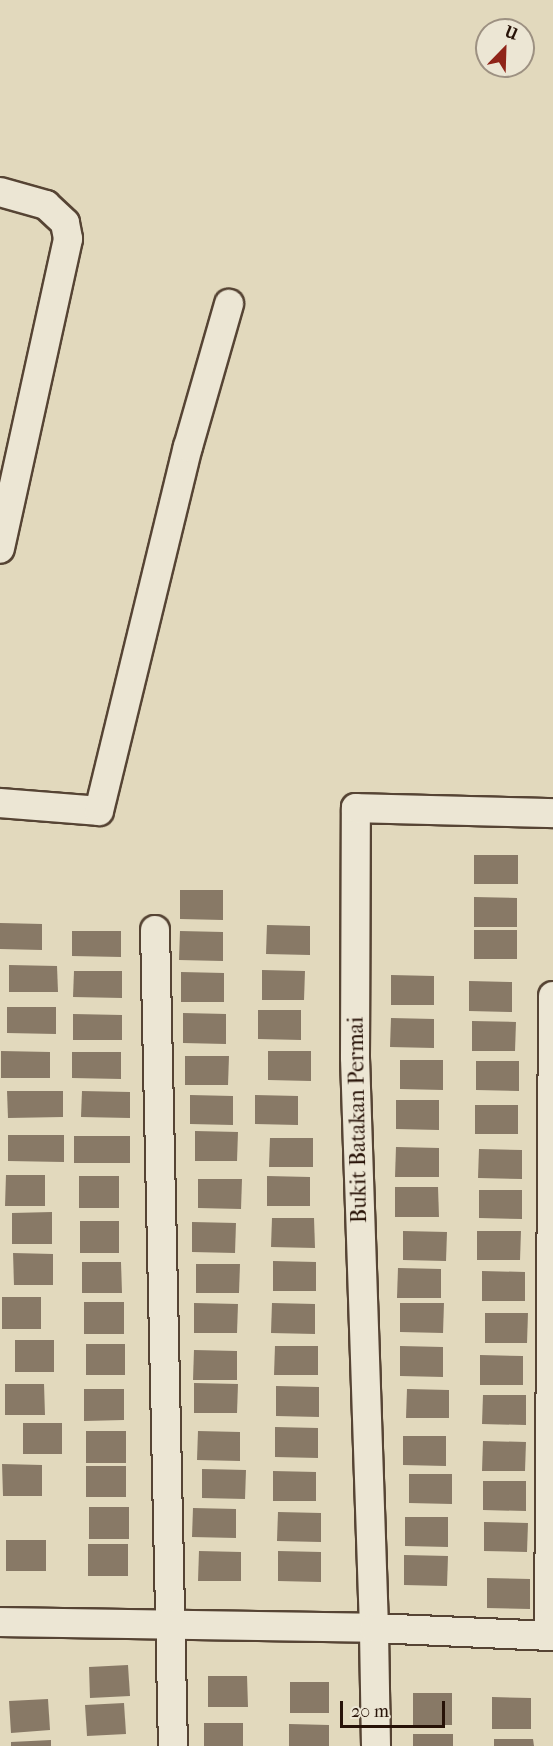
<!DOCTYPE html>
<style>
body{margin:0}
#map{position:relative;width:553px;height:1746px;overflow:hidden;background:#e2d9bd;font-family:"IM FELL French Canon",serif}
div>[style]{position:absolute}
.building>*{inset:0;background:#887966}
.roads{filter:drop-shadow(2px 0 #564434) drop-shadow(-2px 0 #564434) drop-shadow(0 2px #564434) drop-shadow(0 -2px #564434)}
.street>*{height:28px;margin:-14px;padding:0 14px;transform-origin:14px;border-radius:14px;background:#ece6d4}
span{translate:-50% -50%;white-space:nowrap;text-align:center;line-height:1.15;-webkit-text-stroke:6px #ece6d4;paint-order:stroke}
.street-label{font-size:22px;color:#271207}
.north{position:absolute;left:475px;top:18px;width:60px;height:60px;box-sizing:border-box;background:#ece6d4;border:2px solid #9d9182;border-radius:50%;rotate:23deg;font-size:16px;font-weight:700;line-height:24px;text-align:center;color:#271207}
.north::after{content:'';display:block;margin:auto;width:21px;height:27px;background:#8f2418;clip-path:polygon(50% 0,100% 100%,50% 72%,0 100%)}
.scale{position:absolute;left:340px;top:1701px;width:105px;height:27px;box-sizing:border-box;border:3px solid #271207;border-top:0;padding-left:8px;font-size:18px;line-height:21px;white-space:nowrap;color:#271207;-webkit-text-stroke:4px #ece6d4;paint-order:stroke}
</style>
<div id="map">
<div class="building">
<i style="clip-path:polygon(474px 855px,518px 855px,518px 884px,474px 884px)"></i>
<i style="clip-path:polygon(180px 890px,223px 890px,223px 920px,180px 919px)"></i>
<i style="clip-path:polygon(474px 897px,517px 898px,517px 927px,474px 927px)"></i>
<i style="clip-path:polygon(0 923px,42px 924px,42px 950px,0 949px)"></i>
<i style="clip-path:polygon(267px 925px,310px 926px,310px 955px,266px 954px)"></i>
<i style="clip-path:polygon(474px 930px,517px 930px,517px 959px,474px 959px)"></i>
<i style="clip-path:polygon(72px 931px,121px 931px,121px 957px,72px 956px)"></i>
<i style="clip-path:polygon(180px 931px,223px 932px,223px 961px,179px 960px)"></i>
<i style="clip-path:polygon(9px 965px,57px 966px,58px 992px,9px 992px)"></i>
<i style="clip-path:polygon(262px 970px,305px 971px,304px 1000px,262px 1000px)"></i>
<i style="clip-path:polygon(74px 971px,122px 971px,122px 998px,73px 997px)"></i>
<i style="clip-path:polygon(181px 972px,224px 973px,224px 1002px,181px 1002px)"></i>
<i style="clip-path:polygon(391px 975px,434px 976px,434px 1005px,391px 1005px)"></i>
<i style="clip-path:polygon(469px 981px,512px 982px,512px 1012px,469px 1011px)"></i>
<i style="clip-path:polygon(7px 1007px,56px 1007px,56px 1034px,7px 1033px)"></i>
<i style="clip-path:polygon(258px 1010px,301px 1010px,301px 1040px,258px 1039px)"></i>
<i style="clip-path:polygon(183px 1013px,226px 1014px,226px 1044px,183px 1043px)"></i>
<i style="clip-path:polygon(73px 1014px,122px 1015px,122px 1040px,73px 1040px)"></i>
<i style="clip-path:polygon(391px 1018px,434px 1019px,434px 1048px,390px 1047px)"></i>
<i style="clip-path:polygon(472px 1021px,516px 1022px,515px 1051px,472px 1051px)"></i>
<i style="clip-path:polygon(1px 1051px,50px 1052px,50px 1078px,1px 1078px)"></i>
<i style="clip-path:polygon(268px 1051px,311px 1051px,311px 1081px,268px 1080px)"></i>
<i style="clip-path:polygon(72px 1052px,121px 1052px,121px 1079px,72px 1078px)"></i>
<i style="clip-path:polygon(185px 1056px,229px 1056px,228px 1085px,185px 1085px)"></i>
<i style="clip-path:polygon(400px 1060px,443px 1060px,443px 1090px,400px 1089px)"></i>
<i style="clip-path:polygon(476px 1061px,519px 1061px,519px 1091px,476px 1090px)"></i>
<i style="clip-path:polygon(7px 1091px,63px 1091px,63px 1117px,8px 1118px)"></i>
<i style="clip-path:polygon(82px 1091px,130px 1092px,130px 1118px,81px 1117px)"></i>
<i style="clip-path:polygon(190px 1095px,233px 1096px,233px 1125px,190px 1124px)"></i>
<i style="clip-path:polygon(255px 1095px,298px 1096px,298px 1125px,255px 1124px)"></i>
<i style="clip-path:polygon(396px 1100px,439px 1100px,439px 1130px,396px 1129px)"></i>
<i style="clip-path:polygon(475px 1105px,518px 1105px,518px 1134px,475px 1134px)"></i>
<i style="clip-path:polygon(195px 1131px,238px 1132px,237px 1161px,195px 1161px)"></i>
<i style="clip-path:polygon(8px 1135px,64px 1135px,64px 1162px,8px 1161px)"></i>
<i style="clip-path:polygon(74px 1136px,130px 1136px,130px 1163px,74px 1163px)"></i>
<i style="clip-path:polygon(270px 1138px,313px 1138px,313px 1167px,269px 1167px)"></i>
<i style="clip-path:polygon(396px 1147px,439px 1148px,439px 1177px,395px 1177px)"></i>
<i style="clip-path:polygon(479px 1149px,522px 1150px,522px 1179px,478px 1178px)"></i>
<i style="clip-path:polygon(6px 1175px,45px 1175px,45px 1206px,5px 1206px)"></i>
<i style="clip-path:polygon(79px 1176px,119px 1176px,119px 1208px,79px 1208px)"></i>
<i style="clip-path:polygon(267px 1176px,310px 1177px,310px 1206px,267px 1206px)"></i>
<i style="clip-path:polygon(198px 1179px,242px 1179px,241px 1209px,198px 1208px)"></i>
<i style="clip-path:polygon(395px 1187px,438px 1187px,439px 1217px,395px 1217px)"></i>
<i style="clip-path:polygon(479px 1190px,522px 1190px,522px 1219px,479px 1218px)"></i>
<i style="clip-path:polygon(52px 1212px,52px 1244px,12px 1244px,12px 1213px)"></i>
<i style="clip-path:polygon(272px 1218px,314px 1218px,315px 1248px,271px 1247px)"></i>
<i style="clip-path:polygon(80px 1221px,119px 1221px,119px 1253px,80px 1253px)"></i>
<i style="clip-path:polygon(192px 1222px,236px 1223px,235px 1253px,192px 1252px)"></i>
<i style="clip-path:polygon(403px 1231px,447px 1232px,446px 1261px,403px 1260px)"></i>
<i style="clip-path:polygon(477px 1231px,521px 1231px,520px 1260px,477px 1260px)"></i>
<i style="clip-path:polygon(13px 1253px,53px 1254px,53px 1285px,14px 1285px)"></i>
<i style="clip-path:polygon(273px 1261px,316px 1262px,316px 1291px,273px 1291px)"></i>
<i style="clip-path:polygon(82px 1262px,121px 1262px,122px 1293px,82px 1293px)"></i>
<i style="clip-path:polygon(196px 1264px,240px 1264px,239px 1293px,196px 1293px)"></i>
<i style="clip-path:polygon(398px 1268px,441px 1269px,441px 1298px,397px 1298px)"></i>
<i style="clip-path:polygon(482px 1271px,525px 1272px,525px 1301px,482px 1301px)"></i>
<i style="clip-path:polygon(2px 1297px,41px 1297px,41px 1329px,2px 1329px)"></i>
<i style="clip-path:polygon(84px 1302px,124px 1302px,124px 1334px,84px 1334px)"></i>
<i style="clip-path:polygon(194px 1303px,238px 1304px,237px 1333px,194px 1333px)"></i>
<i style="clip-path:polygon(272px 1303px,315px 1304px,315px 1334px,271px 1333px)"></i>
<i style="clip-path:polygon(400px 1303px,444px 1303px,443px 1333px,400px 1332px)"></i>
<i style="clip-path:polygon(485px 1313px,528px 1313px,527px 1343px,485px 1343px)"></i>
<i style="clip-path:polygon(15px 1340px,54px 1340px,54px 1372px,15px 1372px)"></i>
<i style="clip-path:polygon(86px 1344px,125px 1344px,125px 1375px,86px 1375px)"></i>
<i style="clip-path:polygon(275px 1346px,318px 1346px,318px 1375px,274px 1375px)"></i>
<i style="clip-path:polygon(400px 1346px,443px 1347px,443px 1377px,400px 1376px)"></i>
<i style="clip-path:polygon(194px 1350px,237px 1351px,237px 1380px,193px 1380px)"></i>
<i style="clip-path:polygon(480px 1355px,523px 1356px,523px 1385px,480px 1385px)"></i>
<i style="clip-path:polygon(194px 1383px,238px 1384px,237px 1413px,194px 1413px)"></i>
<i style="clip-path:polygon(5px 1384px,44px 1384px,45px 1415px,5px 1415px)"></i>
<i style="clip-path:polygon(276px 1386px,319px 1387px,319px 1417px,276px 1416px)"></i>
<i style="clip-path:polygon(84px 1389px,124px 1389px,124px 1420px,84px 1421px)"></i>
<i style="clip-path:polygon(407px 1389px,449px 1390px,449px 1418px,406px 1418px)"></i>
<i style="clip-path:polygon(483px 1395px,526px 1395px,526px 1425px,482px 1424px)"></i>
<i style="clip-path:polygon(23px 1423px,62px 1423px,62px 1454px,23px 1454px)"></i>
<i style="clip-path:polygon(275px 1427px,318px 1428px,318px 1458px,275px 1457px)"></i>
<i style="clip-path:polygon(86px 1431px,126px 1431px,126px 1463px,86px 1463px)"></i>
<i style="clip-path:polygon(198px 1431px,240px 1432px,240px 1461px,197px 1460px)"></i>
<i style="clip-path:polygon(403px 1436px,446px 1436px,446px 1466px,403px 1465px)"></i>
<i style="clip-path:polygon(483px 1441px,526px 1442px,525px 1471px,482px 1471px)"></i>
<i style="clip-path:polygon(2px 1464px,42px 1465px,42px 1496px,3px 1496px)"></i>
<i style="clip-path:polygon(86px 1466px,126px 1466px,126px 1497px,86px 1497px)"></i>
<i style="clip-path:polygon(202px 1469px,246px 1470px,245px 1499px,202px 1498px)"></i>
<i style="clip-path:polygon(273px 1471px,316px 1472px,316px 1501px,273px 1501px)"></i>
<i style="clip-path:polygon(409px 1474px,452px 1474px,452px 1504px,409px 1503px)"></i>
<i style="clip-path:polygon(483px 1481px,526px 1481px,526px 1511px,483px 1510px)"></i>
<i style="clip-path:polygon(89px 1507px,129px 1507px,129px 1539px,89px 1539px)"></i>
<i style="clip-path:polygon(193px 1508px,236px 1509px,236px 1538px,192px 1537px)"></i>
<i style="clip-path:polygon(278px 1512px,321px 1513px,321px 1542px,277px 1541px)"></i>
<i style="clip-path:polygon(405px 1517px,448px 1517px,448px 1547px,405px 1546px)"></i>
<i style="clip-path:polygon(484px 1522px,528px 1523px,527px 1552px,484px 1551px)"></i>
<i style="clip-path:polygon(6px 1540px,46px 1540px,46px 1571px,6px 1571px)"></i>
<i style="clip-path:polygon(88px 1544px,128px 1544px,128px 1576px,88px 1576px)"></i>
<i style="clip-path:polygon(199px 1551px,241px 1552px,241px 1581px,198px 1581px)"></i>
<i style="clip-path:polygon(278px 1551px,321px 1552px,321px 1582px,278px 1581px)"></i>
<i style="clip-path:polygon(404px 1555px,448px 1556px,447px 1586px,404px 1585px)"></i>
<i style="clip-path:polygon(487px 1578px,530px 1579px,530px 1609px,487px 1608px)"></i>
<i style="clip-path:polygon(128px 1665px,130px 1696px,90px 1698px,89px 1667px)"></i>
<i style="clip-path:polygon(208px 1676px,247px 1676px,248px 1707px,208px 1707px)"></i>
<i style="clip-path:polygon(290px 1682px,329px 1682px,329px 1713px,290px 1713px)"></i>
<i style="clip-path:polygon(413px 1693px,452px 1693px,452px 1725px,413px 1725px)"></i>
<i style="clip-path:polygon(492px 1697px,531px 1698px,531px 1729px,492px 1729px)"></i>
<i style="clip-path:polygon(48px 1699px,50px 1730px,11px 1733px,9px 1701px)"></i>
<i style="clip-path:polygon(124px 1703px,126px 1734px,87px 1736px,85px 1705px)"></i>
<i style="clip-path:polygon(204px 1723px,243px 1723px,243px 1746px,204px 1746px)"></i>
<i style="clip-path:polygon(289px 1724px,329px 1725px,329px 1746px,289px 1746px)"></i>
<i style="clip-path:polygon(413px 1734px,453px 1734px,453px 1746px,413px 1746px)"></i>
<i style="clip-path:polygon(494px 1739px,533px 1739px,534px 1746px,494px 1746px)"></i>
<i style="clip-path:polygon(51px 1740px,51px 1746px,11px 1746px,11px 1742px)"></i>
</div>
<div class="roads">
<div class="street">
<i style="left:0;top:192px;width:48px;rotate:15.8deg"></i>
<i style="left:46px;top:205px;width:26px;rotate:43deg"></i>
<i style="left:65px;top:223px;width:16px;rotate:79deg"></i>
<i style="left:68px;top:239px;width:317px;rotate:102.4deg"></i>
<i style="left:0;top:803px;width:99px;rotate:4.6deg"></i>
<i style="left:99px;top:811px;width:375px;rotate:-76.3deg"></i>
<i style="left:188px;top:447px;width:149px;rotate:-74deg"></i>
<i style="left:155px;top:930px;width:816px;rotate:88.74deg"></i>
<i style="left:0;top:1622px;width:374px;rotate:0.9deg"></i>
<i style="left:374px;top:1628px;width:571px;rotate:-91.91deg"></i>
<i style="left:355px;top:1057px;width:249px;rotate:-89.8deg"></i>
<i style="left:356px;top:808px;width:197px;rotate:1.5deg"></i>
<i style="left:549px;top:1636px;width:640px;rotate:-89.64deg"></i>
<i style="left:376px;top:1746px;width:118px;rotate:-91deg"></i>
<i style="left:374px;top:1628px;width:179px;rotate:2.6deg"></i>
</div>
</div>
<div class="street-label">
<span style="left:358px;top:1120px;rotate:-91deg">Bukit Batakan Permai</span>
</div>
<div class="north">U</div>
<div class="scale">20 m</div>
</div>
